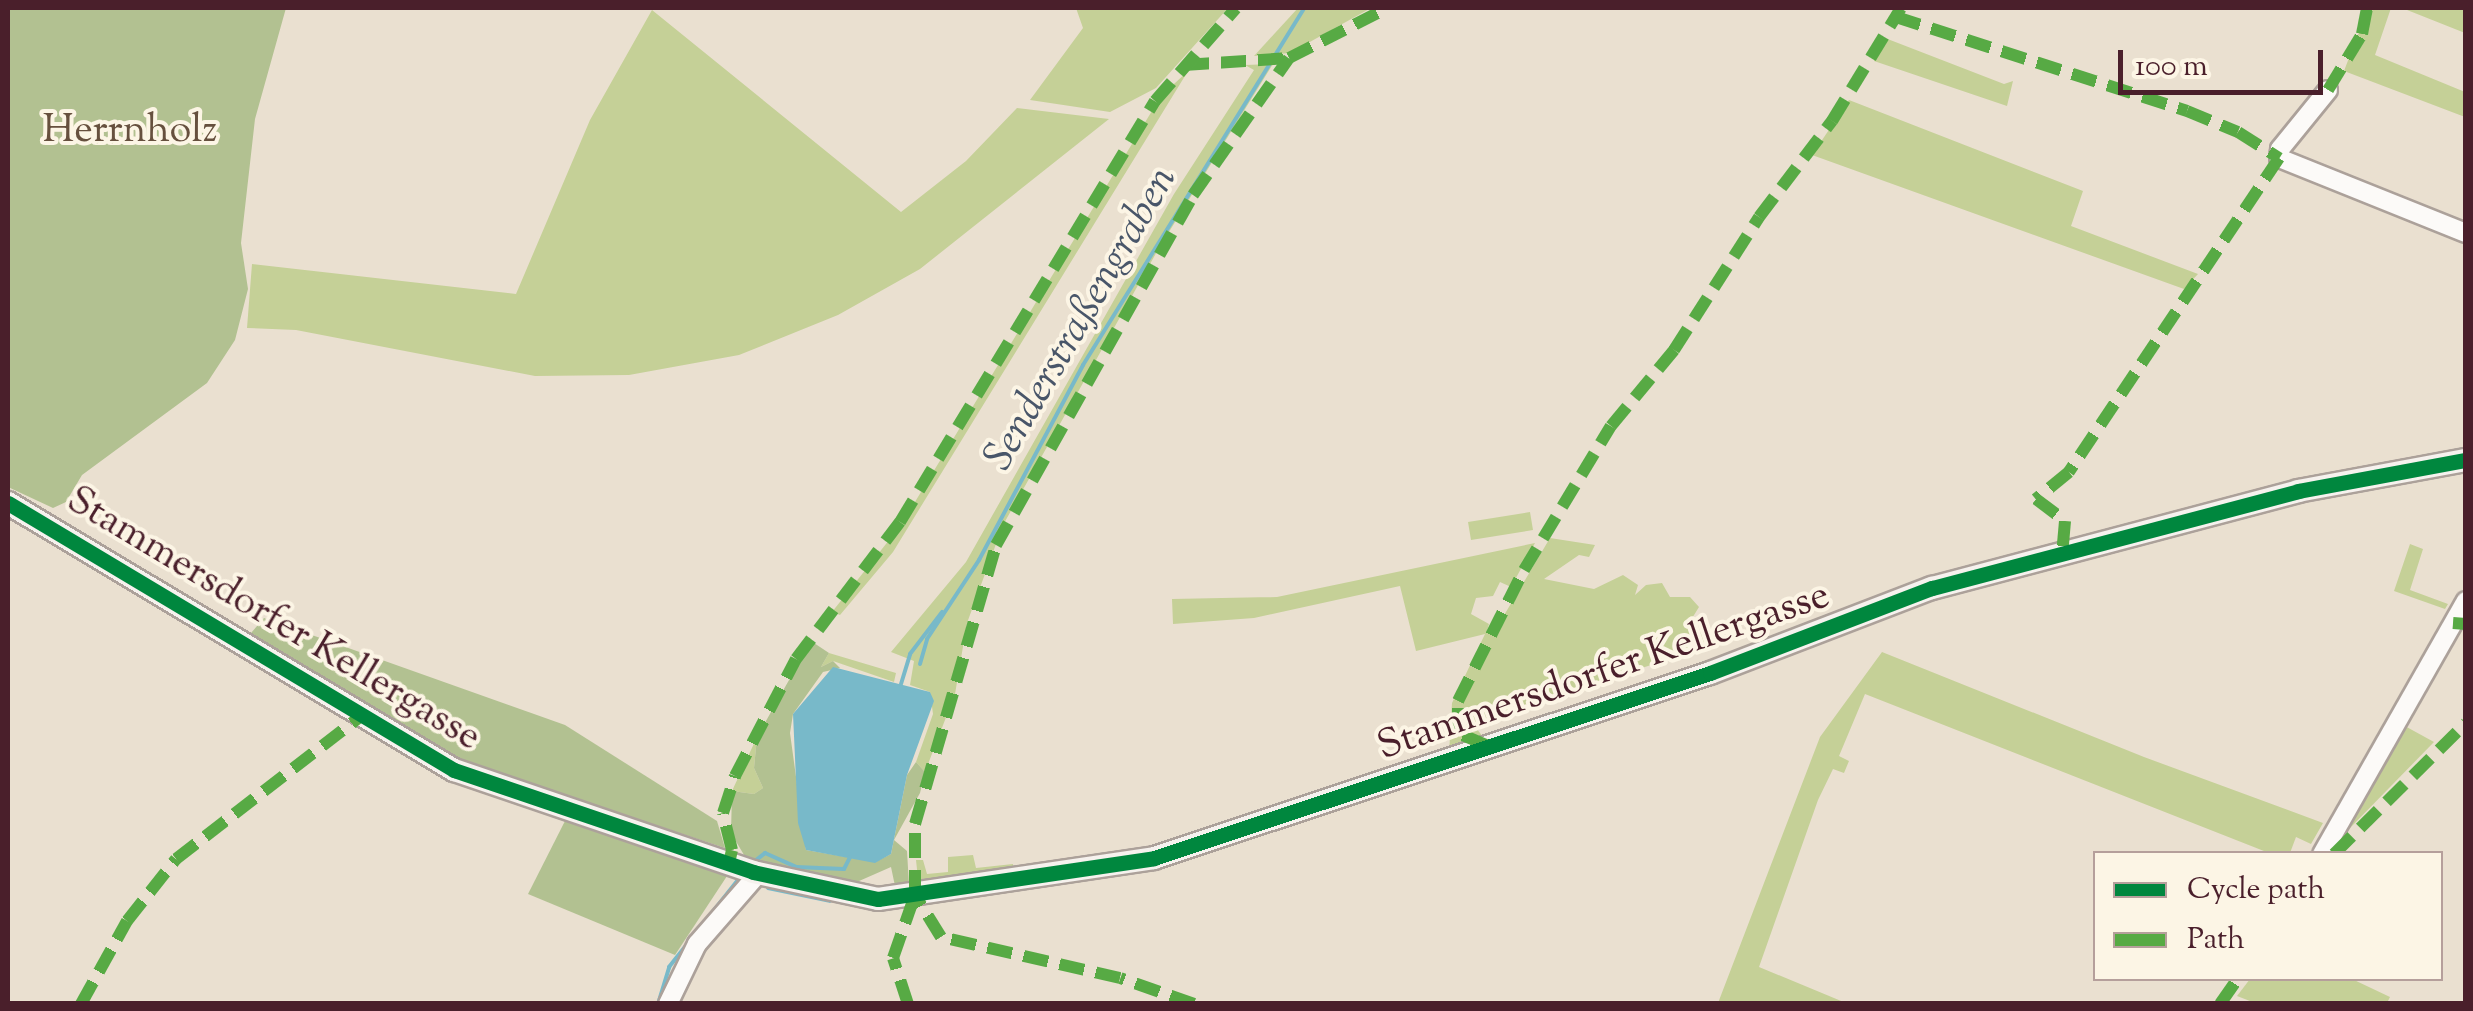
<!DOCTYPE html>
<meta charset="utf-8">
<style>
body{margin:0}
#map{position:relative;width:2473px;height:1011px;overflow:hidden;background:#eae0d0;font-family:"Sorts Mill Goudy",serif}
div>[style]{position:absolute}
.green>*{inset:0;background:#c5d097}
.forest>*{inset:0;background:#b2c191}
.water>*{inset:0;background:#78b9c9}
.stream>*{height:4px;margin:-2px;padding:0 2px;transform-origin:2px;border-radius:2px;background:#78b9c9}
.roads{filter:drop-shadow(2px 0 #aca19a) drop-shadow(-2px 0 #aca19a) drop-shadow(0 2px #aca19a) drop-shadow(0 -2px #aca19a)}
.street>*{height:18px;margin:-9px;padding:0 9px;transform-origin:9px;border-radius:9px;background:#fcfaf8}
.secondary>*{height:22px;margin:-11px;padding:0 11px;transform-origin:11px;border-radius:11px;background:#f6f2ee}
.quiet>*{height:12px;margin-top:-6px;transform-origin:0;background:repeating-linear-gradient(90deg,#57aa44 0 25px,transparent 0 37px)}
.cycleway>*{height:15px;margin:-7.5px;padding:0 7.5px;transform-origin:7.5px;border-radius:7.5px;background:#00873e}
span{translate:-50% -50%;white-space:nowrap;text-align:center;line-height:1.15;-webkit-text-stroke:8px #fcf5e5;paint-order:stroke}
.park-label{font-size:40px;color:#66503e}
.street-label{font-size:40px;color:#4a1f2b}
.water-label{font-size:42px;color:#495669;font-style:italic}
.frame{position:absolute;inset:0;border:10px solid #4a1f2b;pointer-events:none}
.legend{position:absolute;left:2093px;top:851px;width:350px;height:130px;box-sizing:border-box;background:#fcf5e5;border:2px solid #b59f9b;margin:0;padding:12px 18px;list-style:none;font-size:30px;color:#4a1f2b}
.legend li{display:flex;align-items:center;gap:20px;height:50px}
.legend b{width:50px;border:2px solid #b59f9b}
.scale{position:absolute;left:2118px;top:50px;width:205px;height:45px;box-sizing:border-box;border:5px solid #4a1f2b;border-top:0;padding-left:12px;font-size:30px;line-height:35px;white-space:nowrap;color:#4a1f2b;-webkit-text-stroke:8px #fcf5e5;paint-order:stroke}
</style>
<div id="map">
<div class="green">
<i style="clip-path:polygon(1076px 8px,1228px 8px,1156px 88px,1110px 112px,1030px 100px,1083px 28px)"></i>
<i style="clip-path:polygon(1298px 8px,1371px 8px,1290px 53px,1254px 56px)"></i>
<i style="clip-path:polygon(2368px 8px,2391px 8px,2375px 55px,2465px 92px,2465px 117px,2344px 71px)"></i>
<i style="clip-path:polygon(2401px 8px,2465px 8px,2465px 33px,2402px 8px)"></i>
<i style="clip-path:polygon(652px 10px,901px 212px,966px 161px,1017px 108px,1109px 119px,920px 269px,838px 315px,739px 355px,629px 375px,535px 376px,296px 330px,247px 328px,252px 264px,516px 294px,590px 120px)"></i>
<i style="clip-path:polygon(1885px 38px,2004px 84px,2013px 81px,2007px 106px,1874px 61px)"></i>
<i style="clip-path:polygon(1273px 64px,1159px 248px,1003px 525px,967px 623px,955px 694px,925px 772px,916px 762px,933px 714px,930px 692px,910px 685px,914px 661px,891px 652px,966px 562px,1174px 194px,1254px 70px,1245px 65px)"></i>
<i style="clip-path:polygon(1188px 71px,893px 552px,840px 615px,832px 612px,901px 525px,1161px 96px)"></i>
<i style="clip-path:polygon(1849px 100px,2083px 191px,2071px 226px,2198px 274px,2184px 289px,1812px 155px)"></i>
<i style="clip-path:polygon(1530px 512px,1533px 530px,1471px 540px,1468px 522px)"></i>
<i style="clip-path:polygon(1550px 538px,1595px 545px,1589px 557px,1579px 555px,1544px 579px,1594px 589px,1623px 575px,1638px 585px,1635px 595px,1646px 585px,1662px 583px,1670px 597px,1690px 597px,1699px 607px,1686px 628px,1727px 641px,1512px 709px,1476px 728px,1484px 738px,1449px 754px,1452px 703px,1485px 634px,1416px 651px,1400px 586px,1254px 618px,1173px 624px,1172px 599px,1277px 597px,1535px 543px,1511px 587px,1500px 582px,1493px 596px,1476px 598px,1471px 614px,1489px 624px,1487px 631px,1500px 622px)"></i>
<i style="clip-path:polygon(2410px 544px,2423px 549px,2410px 590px,2448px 604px,2445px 609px,2394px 591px)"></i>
<i style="clip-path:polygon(1882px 652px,2144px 757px,2323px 823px,2311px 844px,2296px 837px,2290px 853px,2269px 853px,1865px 694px,1839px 756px,1849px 761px,1844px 773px,1833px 769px,1818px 800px,1759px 967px,1846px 1003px,1718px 1003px,1820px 737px)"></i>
<i style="clip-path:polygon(829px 653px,896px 673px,894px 682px,833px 661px,821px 667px)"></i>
<i style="clip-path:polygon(2403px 725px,2434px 742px,2350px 828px,2346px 825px)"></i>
<i style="clip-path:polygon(757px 737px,754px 768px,763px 788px,754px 794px,732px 791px)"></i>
<i style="clip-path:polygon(973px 855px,976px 868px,1013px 864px,1014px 873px,919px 888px,916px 860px,923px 860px,927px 874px,948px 872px,948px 857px)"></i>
<i style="clip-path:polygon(2352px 979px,2390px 997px,2387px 1003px,2255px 1003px,2237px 996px,2250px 979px)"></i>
</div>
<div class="forest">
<i style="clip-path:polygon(8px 8px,286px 8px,255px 119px,241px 243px,248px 289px,235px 340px,207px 383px,82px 475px,66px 502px,53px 508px,8px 487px)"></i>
<i style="clip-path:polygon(264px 618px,565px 725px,717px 821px,725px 848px,447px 756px,251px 633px)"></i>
<i style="clip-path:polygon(811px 641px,829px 653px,821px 667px,833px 661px,840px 668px,823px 672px,793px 714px,790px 733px,806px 850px,875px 862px,891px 854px,907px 775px,916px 762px,925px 772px,920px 793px,894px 840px,907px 851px,909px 885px,895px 886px,891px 867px,850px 885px,747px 860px,731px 833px,732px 791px,754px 794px,763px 788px,754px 768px,757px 737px)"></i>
<i style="clip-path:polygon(566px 819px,729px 873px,675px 955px,528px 894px)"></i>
</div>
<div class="water">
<i style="clip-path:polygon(833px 667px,930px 692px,934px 701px,907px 775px,891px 854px,875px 863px,806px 850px,798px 823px,793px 714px)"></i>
</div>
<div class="stream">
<i style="left:920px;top:664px;width:26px;rotate:-74deg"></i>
<i style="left:927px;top:639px;width:95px;rotate:-56.6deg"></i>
<i style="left:979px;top:560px;width:221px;rotate:-61.9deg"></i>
<i style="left:1083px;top:365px;width:420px;rotate:-58.2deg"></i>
<i style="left:901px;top:684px;width:31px;rotate:-73deg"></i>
<i style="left:910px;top:654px;width:53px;rotate:-52.7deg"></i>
<i style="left:751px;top:864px;width:18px;rotate:-38deg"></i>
<i style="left:765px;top:853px;width:34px;rotate:24deg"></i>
<i style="left:796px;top:867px;width:48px;rotate:2.4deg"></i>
<i style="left:844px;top:869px;width:13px;rotate:-63deg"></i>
<i style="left:768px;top:888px;width:63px;rotate:11.8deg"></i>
<i style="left:658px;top:1004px;width:39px;rotate:-73deg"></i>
<i style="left:669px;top:967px;width:117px;rotate:-51.6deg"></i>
</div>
<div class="roads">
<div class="street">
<i style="left:2328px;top:90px;width:76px;rotate:129.1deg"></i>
<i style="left:2280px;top:149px;width:9px;rotate:96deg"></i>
<i style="left:2279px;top:158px;width:201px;rotate:21.9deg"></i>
<i style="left:2322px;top:854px;width:291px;rotate:-60.4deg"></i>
<i style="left:668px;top:1004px;width:67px;rotate:-64.2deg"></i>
<i style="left:697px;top:944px;width:93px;rotate:-48.9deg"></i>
</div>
<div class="secondary">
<i style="left:8px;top:503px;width:520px;rotate:30.91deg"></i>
<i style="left:454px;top:770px;width:316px;rotate:18.8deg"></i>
<i style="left:753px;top:872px;width:128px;rotate:12.2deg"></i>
<i style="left:878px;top:899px;width:279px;rotate:-8.4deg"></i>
<i style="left:1154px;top:858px;width:586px;rotate:-18.4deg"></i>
<i style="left:1710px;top:673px;width:238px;rotate:-21deg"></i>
<i style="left:1932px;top:588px;width:379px;rotate:-14.8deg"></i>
<i style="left:2298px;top:491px;width:171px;rotate:-10.5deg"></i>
</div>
</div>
<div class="quiet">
<i style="left:1896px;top:17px;width:306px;rotate:17.9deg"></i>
<i style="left:2187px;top:111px;width:55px;rotate:22.4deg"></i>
<i style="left:2238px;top:132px;width:49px;rotate:32.4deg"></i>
<i style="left:2279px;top:158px;width:378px;rotate:123.8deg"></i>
<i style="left:2069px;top:472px;width:43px;rotate:140.7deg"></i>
<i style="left:2036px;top:499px;width:36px;rotate:37deg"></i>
<i style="left:2065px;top:521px;width:32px;rotate:95deg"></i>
<i style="left:1184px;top:65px;width:105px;rotate:-3.8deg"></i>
<i style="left:1289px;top:58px;width:110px;rotate:-27deg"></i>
<i style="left:2328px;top:90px;width:66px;rotate:-58.7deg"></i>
<i style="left:2362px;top:34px;width:26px;rotate:-79deg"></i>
<i style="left:2453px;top:623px;width:13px;rotate:4deg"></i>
<i style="left:1486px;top:745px;width:30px;rotate:-157deg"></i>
<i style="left:1458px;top:733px;width:32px;rotate:-90deg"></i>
<i style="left:1458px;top:701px;width:147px;rotate:-63.3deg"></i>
<i style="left:1524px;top:570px;width:168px;rotate:-58.9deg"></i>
<i style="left:1611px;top:426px;width:99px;rotate:-50.3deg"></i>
<i style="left:1674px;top:350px;width:158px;rotate:-57.4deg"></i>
<i style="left:1759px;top:217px;width:121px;rotate:-52.8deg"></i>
<i style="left:1832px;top:121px;width:132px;rotate:-58.6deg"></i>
<i style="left:2334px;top:854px;width:186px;rotate:-44.8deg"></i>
<i style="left:729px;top:863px;width:13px;rotate:-77deg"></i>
<i style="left:732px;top:850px;width:38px;rotate:-104deg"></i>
<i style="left:723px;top:813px;width:39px;rotate:-72deg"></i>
<i style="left:735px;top:776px;width:132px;rotate:-62.5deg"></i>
<i style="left:796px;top:659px;width:172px;rotate:-52.8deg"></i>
<i style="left:900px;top:522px;width:492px;rotate:-58.8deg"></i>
<i style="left:1155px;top:101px;width:123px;rotate:-48.9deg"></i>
<i style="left:81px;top:1004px;width:95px;rotate:-61deg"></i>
<i style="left:127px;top:921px;width:79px;rotate:-51.7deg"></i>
<i style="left:176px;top:859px;width:235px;rotate:-37.7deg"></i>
<i style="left:908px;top:1004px;width:48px;rotate:-108.1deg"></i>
<i style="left:893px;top:958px;width:67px;rotate:-70.8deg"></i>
<i style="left:1194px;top:1004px;width:78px;rotate:-160.6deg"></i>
<i style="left:1120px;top:978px;width:184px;rotate:-167.1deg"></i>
<i style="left:941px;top:937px;width:49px;rotate:-121.8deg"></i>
<i style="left:915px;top:895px;width:71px;rotate:-90deg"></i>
<i style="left:915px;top:824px;width:291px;rotate:-73.8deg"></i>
<i style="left:996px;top:545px;width:402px;rotate:-60.6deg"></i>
<i style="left:1193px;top:195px;width:167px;rotate:-55deg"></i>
<i style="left:2220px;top:1004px;width:32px;rotate:-55deg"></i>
</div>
<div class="cycleway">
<i style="left:8px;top:503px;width:520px;rotate:30.91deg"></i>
<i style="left:454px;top:770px;width:316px;rotate:18.8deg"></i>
<i style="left:753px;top:872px;width:128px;rotate:12.2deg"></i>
<i style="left:878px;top:899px;width:279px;rotate:-8.4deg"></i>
<i style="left:1154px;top:858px;width:586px;rotate:-18.4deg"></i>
<i style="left:1710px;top:673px;width:238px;rotate:-21deg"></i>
<i style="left:1932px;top:588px;width:379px;rotate:-14.8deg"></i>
<i style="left:2298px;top:491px;width:171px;rotate:-10.5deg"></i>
</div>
<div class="park-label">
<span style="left:130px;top:132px">Herrnholz</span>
</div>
<div class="street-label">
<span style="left:273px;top:620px;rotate:31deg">Stammersdorfer Kellergasse</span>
<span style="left:1604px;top:673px;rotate:-19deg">Stammersdorfer Kellergasse</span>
</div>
<div class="water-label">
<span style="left:1082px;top:319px;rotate:-60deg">Senderstraßengraben</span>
</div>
<div class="frame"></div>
<ul class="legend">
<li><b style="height:12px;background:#00873e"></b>Cycle path</li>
<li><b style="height:12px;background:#57aa44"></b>Path</li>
</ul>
<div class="scale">100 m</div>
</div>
